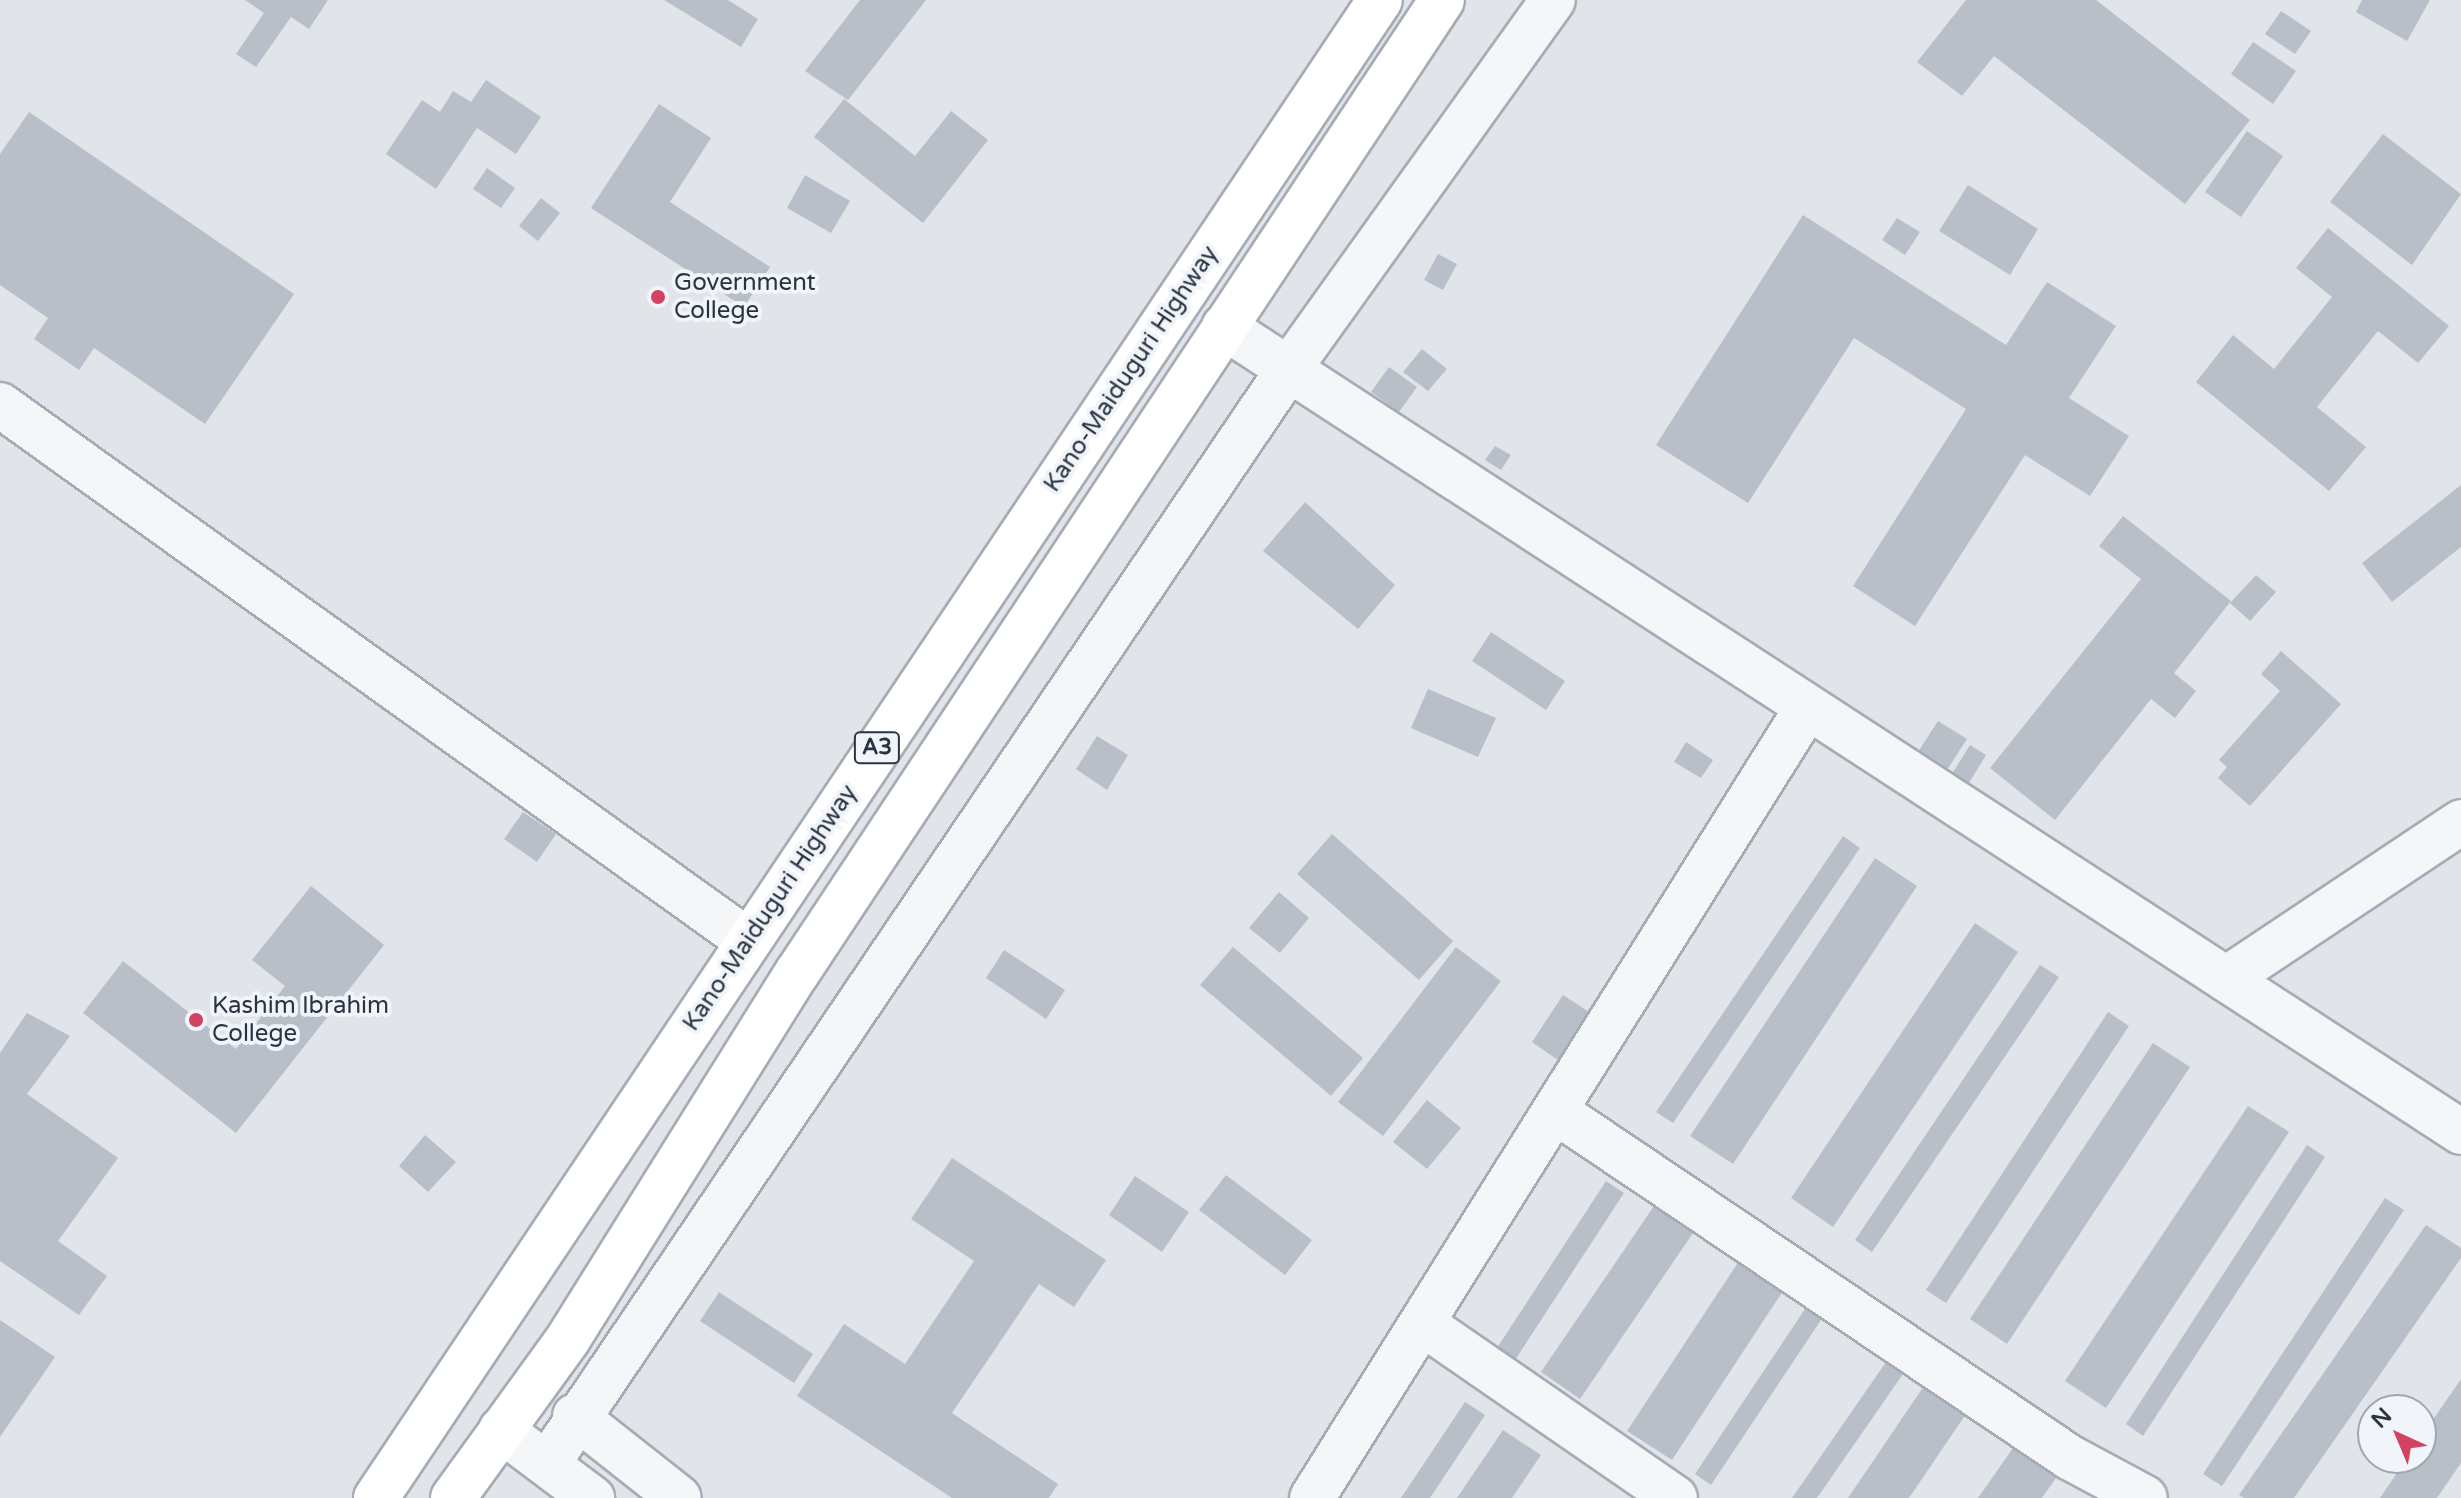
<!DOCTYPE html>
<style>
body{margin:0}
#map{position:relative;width:2461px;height:1498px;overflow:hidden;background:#e1e5ea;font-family:"Varela Round",sans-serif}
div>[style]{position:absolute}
.building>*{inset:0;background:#b8bfc8}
.roads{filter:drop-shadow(2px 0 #a6acb5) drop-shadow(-2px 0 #a6acb5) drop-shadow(0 2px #a6acb5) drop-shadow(0 -2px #a6acb5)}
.minor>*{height:44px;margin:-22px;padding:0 22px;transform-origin:22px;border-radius:22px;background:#f4f6f8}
.highway>*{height:44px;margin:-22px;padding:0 22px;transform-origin:22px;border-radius:22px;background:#fff}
.dots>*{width:22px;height:22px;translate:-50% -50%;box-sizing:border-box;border:4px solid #f1f4f8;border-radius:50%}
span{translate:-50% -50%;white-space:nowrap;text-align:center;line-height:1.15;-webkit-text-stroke:8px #f1f4f8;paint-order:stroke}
.shield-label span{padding:2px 6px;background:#f1f4f8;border:2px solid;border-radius:6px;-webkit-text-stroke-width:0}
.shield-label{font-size:22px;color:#293443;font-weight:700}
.poi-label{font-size:24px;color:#293443}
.left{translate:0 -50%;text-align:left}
.street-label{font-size:24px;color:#293443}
.north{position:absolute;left:2357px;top:1394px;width:80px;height:80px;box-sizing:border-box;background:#f1f4f8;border:2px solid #a1a7b0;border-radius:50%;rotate:316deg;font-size:22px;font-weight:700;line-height:32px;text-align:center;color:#293443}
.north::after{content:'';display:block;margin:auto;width:28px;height:36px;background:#d44263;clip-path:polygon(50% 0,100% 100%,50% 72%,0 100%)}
</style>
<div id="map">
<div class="building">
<i style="clip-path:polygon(245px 0,328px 0,309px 29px,291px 17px,256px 67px,236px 54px,264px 13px)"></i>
<i style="clip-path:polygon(664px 0,728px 0,758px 19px,741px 47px)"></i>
<i style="clip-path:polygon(860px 0,926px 0,848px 100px,805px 71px)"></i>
<i style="clip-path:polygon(1966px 0,2096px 0,2250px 120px,2185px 204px,1994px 56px,1962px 96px,1917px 62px)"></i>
<i style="clip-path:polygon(2362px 0,2430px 0,2407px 41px,2356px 12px)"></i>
<i style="clip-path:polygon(2281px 11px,2311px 31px,2295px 54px,2265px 34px)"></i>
<i style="clip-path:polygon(2253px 42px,2296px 71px,2273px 104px,2231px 74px)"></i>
<i style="clip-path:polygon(486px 80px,541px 117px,516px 154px,477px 128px,436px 189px,386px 154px,422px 100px,440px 112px,453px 91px,471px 102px)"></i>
<i style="clip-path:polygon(844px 99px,915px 156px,951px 111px,988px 140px,923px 223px,814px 137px)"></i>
<i style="clip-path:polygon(659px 104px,711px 138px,670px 202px,770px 267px,744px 307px,591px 208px)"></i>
<i style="clip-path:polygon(29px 112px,294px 294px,205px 424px,94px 348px,79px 370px,34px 339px,48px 318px,0 285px,0 154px)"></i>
<i style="clip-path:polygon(2247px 131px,2283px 156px,2241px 217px,2205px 192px)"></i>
<i style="clip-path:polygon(2383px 134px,2461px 194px,2412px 265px,2330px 202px)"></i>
<i style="clip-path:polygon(487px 168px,515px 188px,501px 208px,473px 189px)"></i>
<i style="clip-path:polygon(805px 175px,850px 201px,831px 233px,787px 208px)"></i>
<i style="clip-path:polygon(1968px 185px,2038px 229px,2010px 275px,1939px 231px)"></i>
<i style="clip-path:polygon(541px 198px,560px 213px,538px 241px,519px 226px)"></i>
<i style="clip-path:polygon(1803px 215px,2006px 345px,2047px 282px,2116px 326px,2069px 398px,2129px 436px,2090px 496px,2025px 455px,1915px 626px,1853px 586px,1966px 409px,1854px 338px,1748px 503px,1656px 445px)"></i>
<i style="clip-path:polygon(1897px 218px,1920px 232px,1905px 255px,1882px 240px)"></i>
<i style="clip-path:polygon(2328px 228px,2449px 326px,2418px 363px,2378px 331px,2317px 407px,2366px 447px,2329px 491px,2196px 382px,2233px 335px,2274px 369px,2332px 297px,2296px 268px)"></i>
<i style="clip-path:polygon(1438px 254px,1457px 264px,1443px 290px,1424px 280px)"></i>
<i style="clip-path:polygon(1422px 349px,1447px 369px,1428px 391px,1403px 372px)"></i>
<i style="clip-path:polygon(1389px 367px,1417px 387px,1399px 412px,1371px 392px)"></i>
<i style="clip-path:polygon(1495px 446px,1511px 455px,1501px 470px,1485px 460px)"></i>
<i style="clip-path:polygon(2461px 485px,2461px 547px,2392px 602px,2362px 563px)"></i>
<i style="clip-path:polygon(1305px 502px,1395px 585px,1358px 629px,1263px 551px)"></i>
<i style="clip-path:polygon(2123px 516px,2231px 601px,2174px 673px,2196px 691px,2175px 718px,2151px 699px,2055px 820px,1990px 768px,2141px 579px,2099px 546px)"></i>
<i style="clip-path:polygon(2256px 575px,2276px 592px,2250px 621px,2230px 603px)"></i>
<i style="clip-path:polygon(1491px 632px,1565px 681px,1546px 710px,1472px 661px)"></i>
<i style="clip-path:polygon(2281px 651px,2341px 704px,2250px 806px,2218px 778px,2227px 767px,2219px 760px,2280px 691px,2261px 674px)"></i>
<i style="clip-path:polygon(1428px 689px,1496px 718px,1478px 757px,1411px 728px)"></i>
<i style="clip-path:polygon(1938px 721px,1967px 739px,1945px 773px,1916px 755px)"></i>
<i style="clip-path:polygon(1097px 736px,1128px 755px,1107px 790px,1076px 769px)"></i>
<i style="clip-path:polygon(1686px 742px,1713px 760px,1701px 778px,1674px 762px)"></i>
<i style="clip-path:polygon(1970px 745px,1986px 755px,1969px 783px,1952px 774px)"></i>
<i style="clip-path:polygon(523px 812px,556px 834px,537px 862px,504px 839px)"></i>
<i style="clip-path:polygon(1332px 834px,1453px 941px,1419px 980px,1297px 874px)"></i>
<i style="clip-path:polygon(1843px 836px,1860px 848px,1673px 1123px,1656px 1112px)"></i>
<i style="clip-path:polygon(1875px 858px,1917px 886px,1733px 1164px,1690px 1136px)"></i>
<i style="clip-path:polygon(311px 886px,384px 945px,236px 1133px,83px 1013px,123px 961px,236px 1049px,285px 986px,252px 960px)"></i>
<i style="clip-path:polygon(1279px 892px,1309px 918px,1280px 953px,1249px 928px)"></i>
<i style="clip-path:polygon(1975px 923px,2018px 952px,1833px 1227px,1791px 1198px)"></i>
<i style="clip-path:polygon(1233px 947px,1363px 1058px,1331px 1096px,1200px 985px)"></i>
<i style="clip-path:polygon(1456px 947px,1501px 981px,1383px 1136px,1338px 1102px)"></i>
<i style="clip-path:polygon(1004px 950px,1065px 990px,1046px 1019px,986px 978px)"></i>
<i style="clip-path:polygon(2040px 965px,2059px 977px,1872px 1252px,1855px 1240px)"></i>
<i style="clip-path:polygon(1563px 995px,1600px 1019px,1568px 1067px,1532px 1042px)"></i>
<i style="clip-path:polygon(2108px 1012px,2129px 1026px,1946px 1303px,1926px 1290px)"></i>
<i style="clip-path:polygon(27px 1013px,70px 1036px,27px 1094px,118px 1158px,58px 1241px,107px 1276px,79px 1315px,0 1261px,0 1053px)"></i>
<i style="clip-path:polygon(2153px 1043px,2190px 1067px,2007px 1344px,1970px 1319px)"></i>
<i style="clip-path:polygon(1427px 1100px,1461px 1128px,1427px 1169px,1393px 1142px)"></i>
<i style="clip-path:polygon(2248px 1106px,2289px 1132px,2106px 1408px,2065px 1381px)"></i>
<i style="clip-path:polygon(425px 1135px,456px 1162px,428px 1192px,399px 1166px)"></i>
<i style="clip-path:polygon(2307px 1145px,2325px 1157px,2143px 1436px,2126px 1424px)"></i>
<i style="clip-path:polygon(952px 1158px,1106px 1260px,1074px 1307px,1039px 1284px,952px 1413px,1058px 1484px,1049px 1498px,952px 1498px,797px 1396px,844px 1324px,905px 1364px,974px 1261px,911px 1219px)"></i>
<i style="clip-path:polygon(1226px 1175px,1312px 1240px,1285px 1275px,1199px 1210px)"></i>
<i style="clip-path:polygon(1135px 1176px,1189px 1212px,1162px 1252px,1109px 1215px)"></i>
<i style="clip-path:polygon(1606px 1181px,1624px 1193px,1515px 1360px,1497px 1348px)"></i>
<i style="clip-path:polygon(2385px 1198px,2404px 1210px,2222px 1486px,2203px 1474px)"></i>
<i style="clip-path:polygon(1654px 1206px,1693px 1233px,1580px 1399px,1541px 1372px)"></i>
<i style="clip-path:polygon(2426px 1225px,2461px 1248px,2461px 1258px,2294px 1498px,2244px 1498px,2239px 1495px)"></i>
<i style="clip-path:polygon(1741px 1258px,1785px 1288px,1672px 1460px,1627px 1431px)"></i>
<i style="clip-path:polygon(719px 1292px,813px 1354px,794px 1383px,700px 1321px)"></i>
<i style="clip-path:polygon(1807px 1306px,1823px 1317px,1711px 1485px,1695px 1474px)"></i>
<i style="clip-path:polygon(0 1320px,55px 1357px,0 1437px)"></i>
<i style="clip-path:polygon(1886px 1362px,1903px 1374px,1817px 1498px,1792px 1498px)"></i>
<i style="clip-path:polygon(2461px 1379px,2461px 1463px,2437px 1498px,2380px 1498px,2407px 1458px,2421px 1458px,2421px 1437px)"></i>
<i style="clip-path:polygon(1926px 1383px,1968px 1411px,1909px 1498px,1848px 1498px)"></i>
<i style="clip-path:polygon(1465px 1402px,1485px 1415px,1430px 1498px,1401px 1498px)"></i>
<i style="clip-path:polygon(1503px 1430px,1541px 1455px,1512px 1498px,1457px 1498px)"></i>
<i style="clip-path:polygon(2013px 1448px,2056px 1478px,2042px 1498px,1978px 1498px)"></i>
</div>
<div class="roads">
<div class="minor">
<i style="left:1224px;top:327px;width:1476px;rotate:33.05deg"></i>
<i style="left:0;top:405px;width:920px;rotate:35.62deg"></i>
<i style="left:2226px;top:979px;width:283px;rotate:-33.7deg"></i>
<i style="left:1558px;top:1113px;width:616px;rotate:33.95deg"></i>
<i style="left:2069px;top:1457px;width:86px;rotate:28.3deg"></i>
<i style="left:1423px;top:1324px;width:306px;rotate:34.6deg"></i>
<i style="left:575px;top:1416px;width:132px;rotate:38.3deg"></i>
<i style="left:501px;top:1430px;width:114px;rotate:36.8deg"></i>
<i style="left:548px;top:1463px;width:1320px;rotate:-55.9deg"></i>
<i style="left:1288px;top:370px;width:455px;rotate:-54.4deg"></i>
<i style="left:1312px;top:1498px;width:932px;rotate:-57.93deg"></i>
</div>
<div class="highway">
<i style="left:376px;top:1498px;width:1803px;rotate:-56.17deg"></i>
<i style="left:453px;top:1498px;width:196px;rotate:-54.1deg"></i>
<i style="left:568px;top:1339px;width:432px;rotate:-58deg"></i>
<i style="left:797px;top:973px;width:1167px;rotate:-56.46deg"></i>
</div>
</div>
<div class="dots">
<i style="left:658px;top:297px;background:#d44263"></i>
<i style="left:196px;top:1020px;background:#d44263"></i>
</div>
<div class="shield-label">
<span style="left:877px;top:748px">A3</span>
</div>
<div class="poi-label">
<span class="left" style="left:674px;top:297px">Government<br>College</span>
<span class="left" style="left:212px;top:1020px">Kashim Ibrahim<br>College</span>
</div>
<div class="street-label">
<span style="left:1131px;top:369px;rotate:-56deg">Kano-Maiduguri Highway</span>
<span style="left:770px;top:908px;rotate:-56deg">Kano-Maiduguri Highway</span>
</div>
<div class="north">N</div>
</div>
